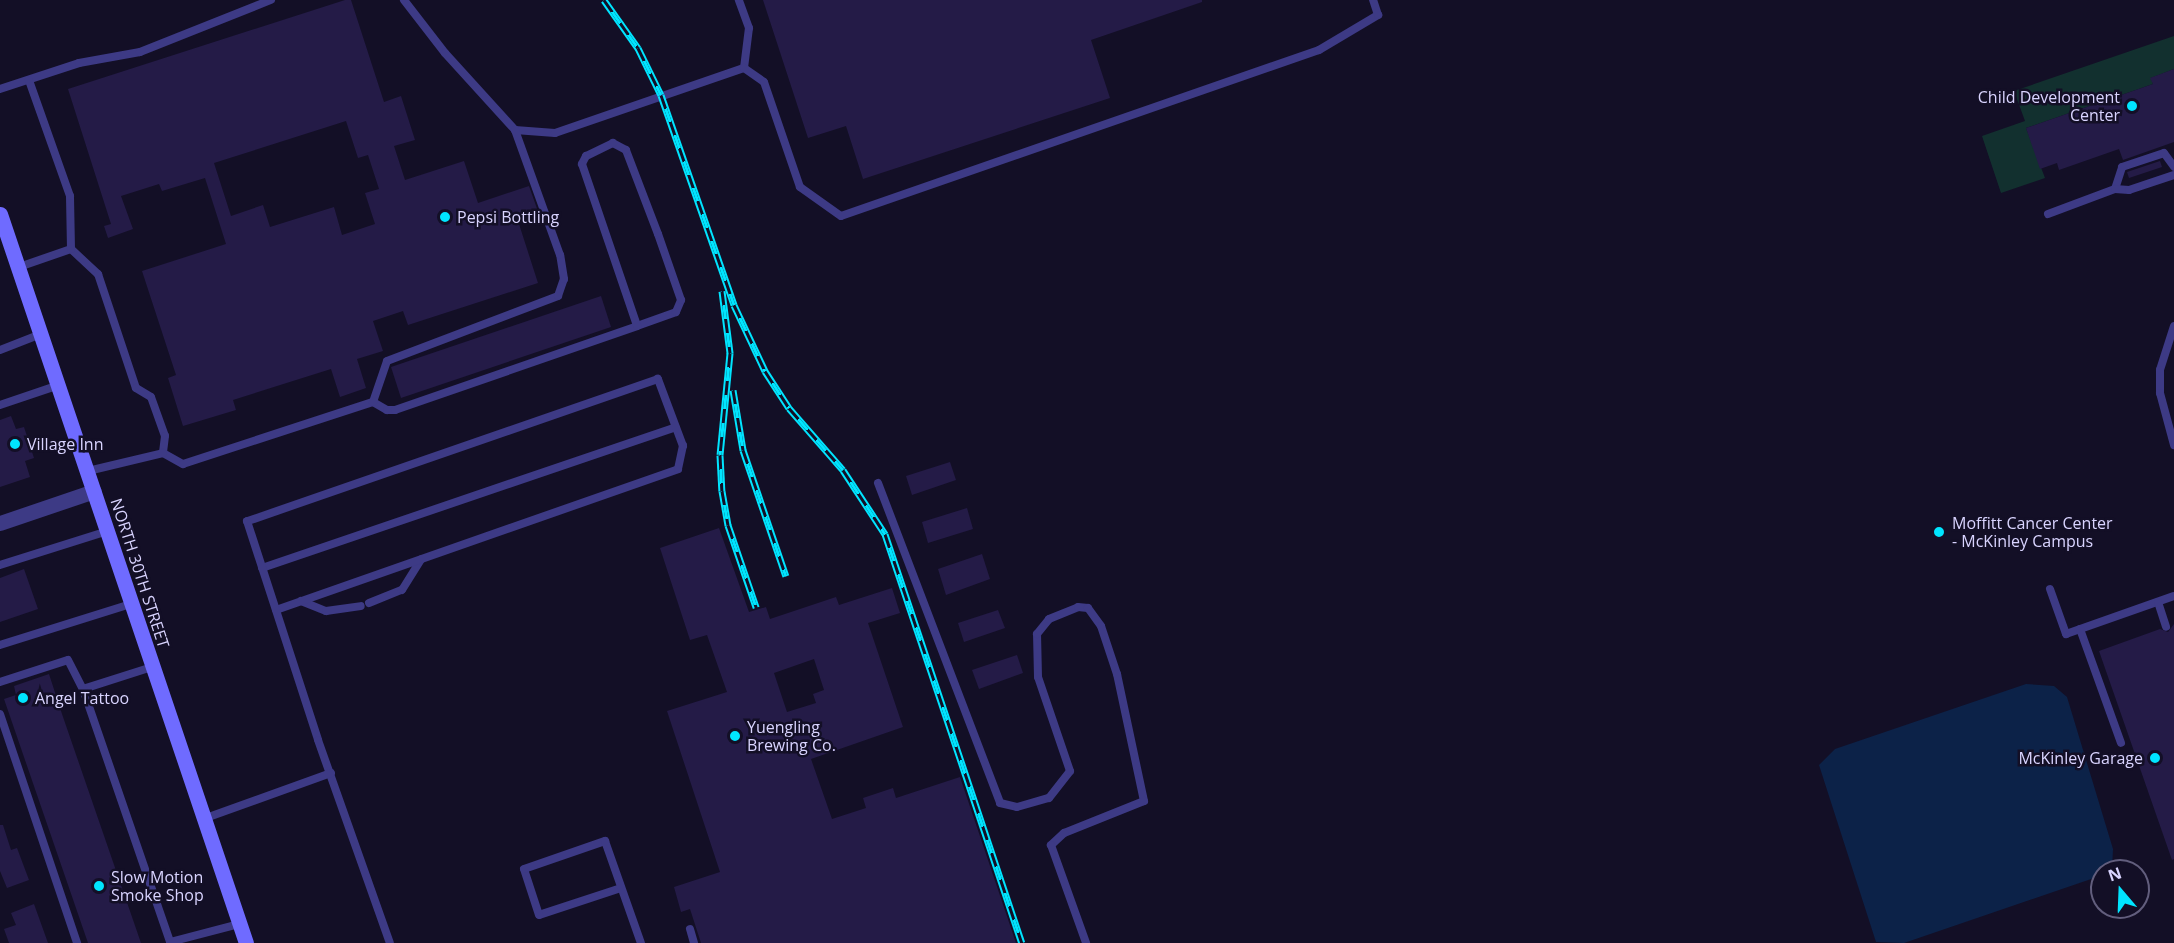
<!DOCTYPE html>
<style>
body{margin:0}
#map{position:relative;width:2174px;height:943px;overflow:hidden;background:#130f26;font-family:"Open Sans",sans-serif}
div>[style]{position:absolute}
.green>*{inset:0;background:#12302f}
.water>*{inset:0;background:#0c2248}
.building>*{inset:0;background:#241b47}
.service>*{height:8px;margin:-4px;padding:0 4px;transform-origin:4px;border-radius:4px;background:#3d3a85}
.minor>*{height:15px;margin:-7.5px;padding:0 7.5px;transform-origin:7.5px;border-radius:7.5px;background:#3d3a85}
.secondary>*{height:15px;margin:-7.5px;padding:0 7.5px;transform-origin:7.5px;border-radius:7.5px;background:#6f6bff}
.rail>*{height:7px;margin-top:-3.5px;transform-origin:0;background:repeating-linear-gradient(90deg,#130f26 0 14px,#00e5ff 0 28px);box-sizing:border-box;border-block:2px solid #00e5ff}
.dots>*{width:16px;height:16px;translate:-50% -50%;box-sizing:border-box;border:3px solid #130f26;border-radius:50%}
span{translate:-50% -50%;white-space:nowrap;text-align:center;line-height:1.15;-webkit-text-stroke:5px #130f26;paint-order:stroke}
.poi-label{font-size:16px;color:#d9d4ff}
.right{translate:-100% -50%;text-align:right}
.left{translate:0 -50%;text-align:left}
.street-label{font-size:16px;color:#d9d4ff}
.north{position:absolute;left:2090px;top:859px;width:60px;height:60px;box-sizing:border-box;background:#130f26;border:2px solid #625e7d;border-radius:50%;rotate:341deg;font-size:16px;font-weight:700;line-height:24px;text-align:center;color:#d9d4ff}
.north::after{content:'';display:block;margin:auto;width:21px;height:27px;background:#00e5ff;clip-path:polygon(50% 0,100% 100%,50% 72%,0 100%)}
</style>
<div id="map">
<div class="green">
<i style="clip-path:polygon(2174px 36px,2174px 69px,2151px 78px,2153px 84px,2026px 128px,2045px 178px,2001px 193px,1982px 136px,2025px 121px,2014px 91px)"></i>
</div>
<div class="water">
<i style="clip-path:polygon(2026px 684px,2054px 686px,2067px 697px,2113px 849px,2112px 869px,2102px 871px,2097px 877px,1904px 943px,1876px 942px,1819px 765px,1835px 749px)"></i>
</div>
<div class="building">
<i style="clip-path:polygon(evenodd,345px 0,351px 0,384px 102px,401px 96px,415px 140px,394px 146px,405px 180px,464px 161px,478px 203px,529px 186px,540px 217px,519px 224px,538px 283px,408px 325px,403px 311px,373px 321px,383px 351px,357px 359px,366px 388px,340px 397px,331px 369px,233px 400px,236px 410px,183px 426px,168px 378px,176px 375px,142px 271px,226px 244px,205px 178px,162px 191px,159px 184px,121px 196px,133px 229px,108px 238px,104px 226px,111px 224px,68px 89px,345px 0,346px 121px,358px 158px,368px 155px,379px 189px,365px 193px,375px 224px,342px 235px,334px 207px,270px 227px,263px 205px,231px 216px,214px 163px,346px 121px)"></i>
<i style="clip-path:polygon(763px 0,1202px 0,1202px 2px,1091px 40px,1110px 98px,863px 179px,846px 126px,808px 138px)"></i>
<i style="clip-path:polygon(2174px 69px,2174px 142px,2123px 160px,2119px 149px,2059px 170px,2057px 163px,2040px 169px,2026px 128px,2153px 84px,2150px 78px)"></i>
<i style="clip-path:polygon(2160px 161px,2162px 167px,2129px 178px,2127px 172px)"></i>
<i style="clip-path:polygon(601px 296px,611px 327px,401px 398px,391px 367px)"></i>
<i style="clip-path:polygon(11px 416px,16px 429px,24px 427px,34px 458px,25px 461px,30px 477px,0 487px,0 420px)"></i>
<i style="clip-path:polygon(950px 462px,956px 480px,912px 495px,906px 476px)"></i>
<i style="clip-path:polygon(967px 508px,973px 529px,928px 543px,922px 522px)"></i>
<i style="clip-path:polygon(evenodd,719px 528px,749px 612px,766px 607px,770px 619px,836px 597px,839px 605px,892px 588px,900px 613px,868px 623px,903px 727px,811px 759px,832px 819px,866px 808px,863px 798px,893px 788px,896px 798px,960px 777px,1016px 943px,701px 943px,690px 909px,681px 912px,674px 887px,720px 872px,667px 711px,727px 692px,707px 635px,690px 640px,660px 548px,719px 528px,814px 659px,824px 690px,813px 694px,816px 703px,787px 712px,774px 673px,814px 659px)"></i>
<i style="clip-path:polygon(982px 554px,990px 579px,946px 595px,938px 569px)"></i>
<i style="clip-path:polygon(24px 569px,38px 609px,0 622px,0 578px)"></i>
<i style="clip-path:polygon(998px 610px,1005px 628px,964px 642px,958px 623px)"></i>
<i style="clip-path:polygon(2174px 624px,2174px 859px,2172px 860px,2099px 651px,2160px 629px,2168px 632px)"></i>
<i style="clip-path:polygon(1017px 655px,1023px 673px,979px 689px,972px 670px)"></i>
<i style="clip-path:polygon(49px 674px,62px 714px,141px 943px,88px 943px,4px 699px,16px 695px,14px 686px)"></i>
<i style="clip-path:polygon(0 825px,3px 825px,11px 850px,17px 848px,29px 880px,7px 888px,0 871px)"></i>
<i style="clip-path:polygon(34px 904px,48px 943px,9px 943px,4px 929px,16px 925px,11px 913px)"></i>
</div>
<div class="service">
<i style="left:404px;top:0;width:67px;rotate:52.3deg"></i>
<i style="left:445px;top:53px;width:104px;rotate:47.7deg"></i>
<i style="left:515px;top:130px;width:40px;rotate:4.3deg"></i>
<i style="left:555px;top:133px;width:200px;rotate:-19deg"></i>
<i style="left:744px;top:68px;width:40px;rotate:-82.9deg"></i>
<i style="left:749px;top:28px;width:30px;rotate:-110deg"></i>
<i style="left:744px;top:68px;width:24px;rotate:35deg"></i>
<i style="left:764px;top:82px;width:111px;rotate:71.1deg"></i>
<i style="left:800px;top:187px;width:50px;rotate:35.3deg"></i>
<i style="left:841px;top:216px;width:506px;rotate:-19.15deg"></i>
<i style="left:1319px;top:50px;width:69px;rotate:-30.7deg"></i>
<i style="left:1378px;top:15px;width:16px;rotate:-108deg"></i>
<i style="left:0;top:89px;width:83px;rotate:-18.2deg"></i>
<i style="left:79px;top:63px;width:62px;rotate:-10.2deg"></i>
<i style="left:140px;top:52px;width:141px;rotate:-21.7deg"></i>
<i style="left:2115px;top:189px;width:23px;rotate:-72deg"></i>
<i style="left:2122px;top:167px;width:44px;rotate:-18.4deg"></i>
<i style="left:2164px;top:153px;width:17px;rotate:54deg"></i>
<i style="left:2048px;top:214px;width:72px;rotate:-20.5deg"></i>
<i style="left:2115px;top:189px;width:14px;rotate:4deg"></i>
<i style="left:2129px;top:190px;width:47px;rotate:-18.4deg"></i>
<i style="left:71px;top:249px;width:37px;rotate:43deg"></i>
<i style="left:98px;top:274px;width:120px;rotate:71.6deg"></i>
<i style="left:136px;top:388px;width:17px;rotate:31deg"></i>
<i style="left:151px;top:397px;width:41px;rotate:70.3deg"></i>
<i style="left:165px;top:436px;width:17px;rotate:97deg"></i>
<i style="left:163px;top:453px;width:23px;rotate:29deg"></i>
<i style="left:183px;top:464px;width:200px;rotate:-18.1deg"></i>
<i style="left:373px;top:402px;width:16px;rotate:30deg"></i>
<i style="left:387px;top:410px;width:8px"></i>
<i style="left:395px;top:410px;width:256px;rotate:-19.1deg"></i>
<i style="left:637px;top:326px;width:41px;rotate:-19.7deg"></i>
<i style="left:676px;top:312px;width:13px;rotate:-67deg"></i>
<i style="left:681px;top:300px;width:70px;rotate:-109.2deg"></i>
<i style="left:658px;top:234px;width:90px;rotate:-110.9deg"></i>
<i style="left:626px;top:150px;width:15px;rotate:-152deg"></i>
<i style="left:613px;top:143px;width:30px;rotate:154deg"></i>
<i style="left:586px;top:156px;width:9px;rotate:117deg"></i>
<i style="left:582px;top:164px;width:171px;rotate:71.2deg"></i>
<i style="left:19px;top:267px;width:55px;rotate:-19.1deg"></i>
<i style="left:71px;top:249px;width:53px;rotate:-91.1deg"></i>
<i style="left:70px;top:196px;width:123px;rotate:-109.5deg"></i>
<i style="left:2174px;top:326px;width:46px;rotate:107.7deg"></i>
<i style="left:2160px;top:370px;width:23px;rotate:90deg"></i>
<i style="left:2160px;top:393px;width:54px;rotate:74.9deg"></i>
<i style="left:0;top:350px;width:44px;rotate:-21.3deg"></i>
<i style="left:373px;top:402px;width:43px;rotate:-71.1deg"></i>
<i style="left:387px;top:361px;width:183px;rotate:-20.8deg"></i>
<i style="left:558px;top:296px;width:18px;rotate:-71deg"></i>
<i style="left:564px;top:279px;width:24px;rotate:-99deg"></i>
<i style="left:560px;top:255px;width:133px;rotate:-109.8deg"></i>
<i style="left:0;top:405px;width:62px;rotate:-18.7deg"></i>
<i style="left:88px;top:471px;width:77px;rotate:-13.5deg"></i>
<i style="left:878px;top:483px;width:342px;rotate:69.1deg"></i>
<i style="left:1000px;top:803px;width:17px;rotate:13deg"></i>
<i style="left:1017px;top:807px;width:33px;rotate:-16deg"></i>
<i style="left:1049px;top:798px;width:34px;rotate:-52deg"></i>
<i style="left:1070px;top:771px;width:99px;rotate:-108.8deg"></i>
<i style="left:1038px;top:677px;width:43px;rotate:-91.3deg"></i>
<i style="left:1037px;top:634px;width:19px;rotate:-51deg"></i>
<i style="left:1049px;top:619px;width:31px;rotate:-22deg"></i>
<i style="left:1078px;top:607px;width:10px;rotate:6deg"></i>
<i style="left:1088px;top:608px;width:22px;rotate:54deg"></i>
<i style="left:1101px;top:626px;width:51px;rotate:71.6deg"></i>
<i style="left:1117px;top:674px;width:130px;rotate:78deg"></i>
<i style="left:1144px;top:801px;width:86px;rotate:158.2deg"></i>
<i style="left:1064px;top:833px;width:18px;rotate:137deg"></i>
<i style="left:1051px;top:845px;width:104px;rotate:70.3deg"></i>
<i style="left:0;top:565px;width:113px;rotate:-17.5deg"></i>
<i style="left:262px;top:568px;width:437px;rotate:-18.8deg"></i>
<i style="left:2050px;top:589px;width:48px;rotate:70.4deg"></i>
<i style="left:2066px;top:634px;width:114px;rotate:-19.4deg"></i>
<i style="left:301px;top:601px;width:27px;rotate:22deg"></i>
<i style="left:326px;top:611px;width:35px;rotate:-8deg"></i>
<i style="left:2158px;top:602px;width:26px;rotate:72deg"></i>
<i style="left:369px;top:603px;width:35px;rotate:-22deg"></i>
<i style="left:402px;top:590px;width:36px;rotate:-58deg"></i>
<i style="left:276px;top:610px;width:426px;rotate:-19.3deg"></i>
<i style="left:678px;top:469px;width:24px;rotate:-78deg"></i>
<i style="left:683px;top:446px;width:72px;rotate:-110.5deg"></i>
<i style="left:658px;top:379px;width:435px;rotate:160.9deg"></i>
<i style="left:247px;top:521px;width:230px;rotate:72deg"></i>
<i style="left:318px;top:740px;width:215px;rotate:70.5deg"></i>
<i style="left:2080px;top:629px;width:121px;rotate:70.2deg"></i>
<i style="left:0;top:645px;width:137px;rotate:-17.4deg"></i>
<i style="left:152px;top:667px;width:72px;rotate:162.3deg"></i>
<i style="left:83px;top:689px;width:268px;rotate:71deg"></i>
<i style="left:170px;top:942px;width:71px;rotate:-14.6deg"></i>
<i style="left:0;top:682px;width:71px;rotate:-17.9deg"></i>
<i style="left:68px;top:660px;width:33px;rotate:63deg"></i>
<i style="left:0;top:714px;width:242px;rotate:71.4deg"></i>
<i style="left:203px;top:819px;width:136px;rotate:-19.8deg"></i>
<i style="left:621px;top:888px;width:86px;rotate:161.8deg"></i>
<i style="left:539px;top:915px;width:48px;rotate:-108.1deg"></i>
<i style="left:524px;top:869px;width:86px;rotate:-19.1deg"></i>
<i style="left:605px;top:841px;width:108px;rotate:70.6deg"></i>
<i style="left:690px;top:929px;width:15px;rotate:74deg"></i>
</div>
<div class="minor">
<i style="left:0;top:523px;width:99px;rotate:-18.8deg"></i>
</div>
<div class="secondary">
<i style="left:0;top:214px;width:769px;rotate:71.35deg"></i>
</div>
<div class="rail">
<i style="left:604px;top:0;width:59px;rotate:54.7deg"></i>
<i style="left:638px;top:48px;width:52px;rotate:63.9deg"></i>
<i style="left:661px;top:95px;width:222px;rotate:70.8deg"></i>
<i style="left:734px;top:305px;width:73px;rotate:64.8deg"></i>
<i style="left:765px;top:371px;width:44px;rotate:57deg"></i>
<i style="left:789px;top:408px;width:82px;rotate:48.9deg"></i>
<i style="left:843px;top:470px;width:77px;rotate:56.7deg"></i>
<i style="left:885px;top:534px;width:431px;rotate:71.5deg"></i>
<i style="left:722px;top:291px;width:63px;rotate:82.6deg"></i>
<i style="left:730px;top:353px;width:102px;rotate:95.6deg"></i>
<i style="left:720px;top:455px;width:36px;rotate:87deg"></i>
<i style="left:722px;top:491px;width:35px;rotate:80deg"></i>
<i style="left:728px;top:525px;width:87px;rotate:71.1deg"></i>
<i style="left:733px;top:390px;width:61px;rotate:80.5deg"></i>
<i style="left:743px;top:450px;width:133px;rotate:71.2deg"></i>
</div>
<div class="dots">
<i style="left:2132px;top:106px;background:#00e5ff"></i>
<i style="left:445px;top:217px;background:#00e5ff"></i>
<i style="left:15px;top:444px;background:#00e5ff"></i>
<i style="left:1939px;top:532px;background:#00e5ff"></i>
<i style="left:23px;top:698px;background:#00e5ff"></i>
<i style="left:735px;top:736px;background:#00e5ff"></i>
<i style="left:2155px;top:758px;background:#00e5ff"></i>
<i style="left:99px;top:886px;background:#00e5ff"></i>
</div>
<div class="poi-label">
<span class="right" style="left:2120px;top:106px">Child Development<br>Center</span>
<span class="left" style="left:457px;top:217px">Pepsi Bottling</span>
<span class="left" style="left:27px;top:444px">Village Inn</span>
<span class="left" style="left:1952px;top:532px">Moffitt Cancer Center<br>- McKinley Campus</span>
<span class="left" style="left:35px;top:698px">Angel Tattoo</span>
<span class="left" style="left:747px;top:736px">Yuengling<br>Brewing Co.</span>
<span class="right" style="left:2143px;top:758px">McKinley Garage</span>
<span class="left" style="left:111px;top:886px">Slow Motion<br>Smoke Shop</span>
</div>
<div class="street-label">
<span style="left:140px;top:573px;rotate:72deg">NORTH 30TH STREET</span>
</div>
<div class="north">N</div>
</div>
